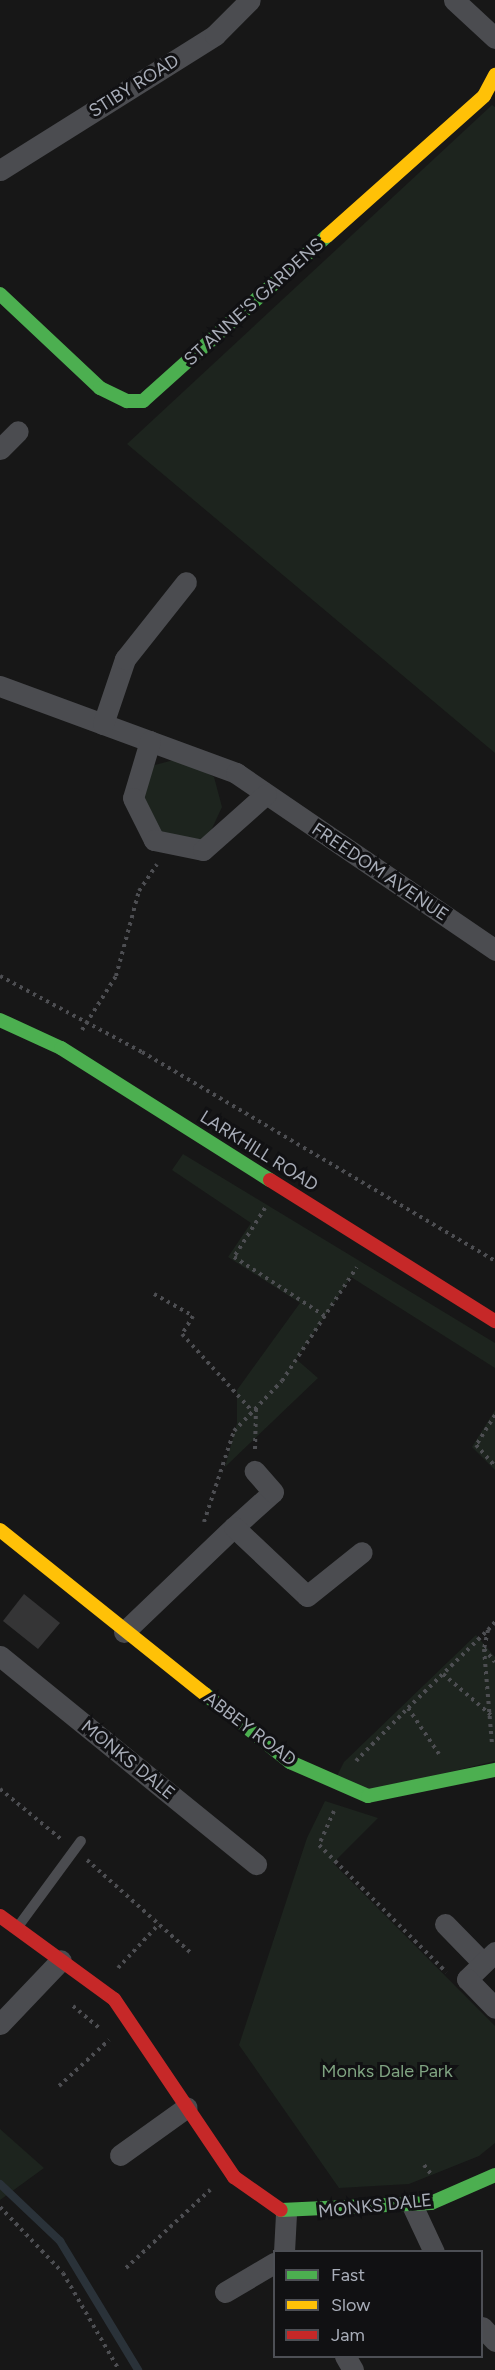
<!DOCTYPE html>
<style>
body{margin:0}
#map{position:relative;width:495px;height:2370px;overflow:hidden;background:#171717;font-family:Figtree,sans-serif}
div>[style]{position:absolute}
.green>*{inset:0;background:#1d241e}
.stream>*{height:8px;margin:-4px;padding:0 4px;transform-origin:4px;border-radius:4px;background:#2a3239}
.building>*{inset:0;background:#353536}
.path>*{height:4px;margin-top:-2px;transform-origin:0;background:repeating-linear-gradient(90deg,#4d4e52 0 3px,transparent 0 7.5px)}
.lane>*{height:10px;margin:-5px;padding:0 5px;transform-origin:5px;border-radius:5px;background:#4b4c50}
.street>*{height:21px;margin:-10.5px;padding:0 10.5px;transform-origin:10.5px;border-radius:10.5px;background:#4b4c50}
.fast>*{height:14px;margin:-7px;padding:0 7px;transform-origin:7px;border-radius:7px;background:#4caf50}
.slow>*{height:14px;margin:-7px;padding:0 7px;transform-origin:7px;border-radius:7px;background:#ffc107}
.jam>*{height:14px;margin:-7px;padding:0 7px;transform-origin:7px;border-radius:7px;background:#c62828}
span{translate:-50% -50%;white-space:nowrap;text-align:center;line-height:1.15;-webkit-text-stroke:6px #111113;paint-order:stroke}
.street-label{font-size:18px;color:#a8adb8}
.park-label{font-size:18px;color:#7fa381}
.legend{position:absolute;left:273px;top:2250px;width:210px;height:108px;box-sizing:border-box;background:#111113;border:2px solid #4d4f55;margin:0;padding:8px 10px;list-style:none;font-size:18px;color:#a8adb8}
.legend li{display:flex;align-items:center;gap:12px;height:30px}
.legend b{width:30px;border:2px solid #4d4f55}
</style>
<div id="map">
<div class="green">
<i style="clip-path:polygon(492px 105px,495px 107px,495px 753px,127px 444px)"></i>
<i style="clip-path:polygon(181px 758px,214px 777px,222px 807px,209px 835px,196px 843px,166px 846px,137px 784px,155px 765px)"></i>
<i style="clip-path:polygon(183px 1154px,495px 1343px,495px 1368px,351px 1277px,296px 1359px,318px 1378px,225px 1467px,237px 1423px,237px 1390px,300px 1303px,228px 1257px,251px 1223px,172px 1170px)"></i>
<i style="clip-path:polygon(495px 1410px,495px 1470px,472px 1447px)"></i>
<i style="clip-path:polygon(476px 1635px,495px 1657px,495px 1761px,372px 1791px,334px 1782px,344px 1762px)"></i>
<i style="clip-path:polygon(325px 1801px,378px 1818px,333px 1863px,495px 2026px,495px 2143px,479px 2156px,409px 2184px,339px 2188px,239px 2045px,307px 1838px)"></i>
<i style="clip-path:polygon(0 2129px,44px 2168px,0 2200px)"></i>
</div>
<div class="stream">
<i style="left:0;top:2184px;width:83px;rotate:43.5deg"></i>
<i style="left:60px;top:2241px;width:151px;rotate:58.8deg"></i>
</div>
<div class="building">
<i style="clip-path:polygon(24px 1594px,60px 1623px,38px 1649px,3px 1621px)"></i>
</div>
<div class="path">
<i style="left:0;top:976px;width:161px;rotate:28.2deg"></i>
<i style="left:142px;top:1052px;width:410px;rotate:30.6deg"></i>
<i style="left:82px;top:1030px;width:64px;rotate:-57.8deg"></i>
<i style="left:116px;top:976px;width:88px;rotate:-74.9deg"></i>
<i style="left:139px;top:891px;width:32px;rotate:-56deg"></i>
<i style="left:265px;top:1208px;width:58px;rotate:122.3deg"></i>
<i style="left:234px;top:1257px;width:108px;rotate:33deg"></i>
<i style="left:154px;top:1294px;width:45px;rotate:29.4deg"></i>
<i style="left:193px;top:1316px;width:21px;rotate:121deg"></i>
<i style="left:182px;top:1334px;width:104px;rotate:47.7deg"></i>
<i style="left:495px;top:1415px;width:36px;rotate:122deg"></i>
<i style="left:476px;top:1445px;width:28px;rotate:48deg"></i>
<i style="left:255px;top:1449px;width:40px;rotate:-88.6deg"></i>
<i style="left:204px;top:1522px;width:96px;rotate:-71.8deg"></i>
<i style="left:234px;top:1431px;width:69px;rotate:-46.2deg"></i>
<i style="left:282px;top:1381px;width:136px;rotate:-56.7deg"></i>
<i style="left:488px;top:1630px;width:11px;rotate:-49deg"></i>
<i style="left:484px;top:1649px;width:17px;rotate:50deg"></i>
<i style="left:443px;top:1674px;width:63px;rotate:40.5deg"></i>
<i style="left:439px;top:1754px;width:55px;rotate:-124deg"></i>
<i style="left:408px;top:1708px;width:112px;rotate:-44.3deg"></i>
<i style="left:488px;top:1630px;width:19px;rotate:102deg"></i>
<i style="left:484px;top:1649px;width:96px;rotate:85.2deg"></i>
<i style="left:356px;top:1761px;width:74px;rotate:-45.5deg"></i>
<i style="left:0;top:1789px;width:80px;rotate:39.4deg"></i>
<i style="left:334px;top:1811px;width:37px;rotate:114deg"></i>
<i style="left:319px;top:1845px;width:180px;rotate:45deg"></i>
<i style="left:87px;top:1860px;width:141px;rotate:41.8deg"></i>
<i style="left:118px;top:1968px;width:60px;rotate:-47deg"></i>
<i style="left:73px;top:2006px;width:34px;rotate:40deg"></i>
<i style="left:59px;top:2086px;width:68px;rotate:-42.6deg"></i>
<i style="left:424px;top:2165px;width:11px;rotate:52deg"></i>
<i style="left:0;top:2207px;width:91px;rotate:46.3deg"></i>
<i style="left:63px;top:2273px;width:112px;rotate:60deg"></i>
<i style="left:126px;top:2268px;width:115px;rotate:-42.9deg"></i>
</div>
<div class="lane">
<i style="left:17px;top:1928px;width:108px;rotate:-53.7deg"></i>
</div>
<div class="street">
<i style="left:454px;top:0;width:56px;rotate:42.8deg"></i>
<i style="left:0;top:170px;width:254px;rotate:-32.1deg"></i>
<i style="left:215px;top:35px;width:49px;rotate:-45deg"></i>
<i style="left:0;top:449px;width:25px;rotate:-45deg"></i>
<i style="left:0;top:686px;width:252px;rotate:20.2deg"></i>
<i style="left:236px;top:773px;width:314px;rotate:34.3deg"></i>
<i style="left:103px;top:724px;width:69px;rotate:-71.3deg"></i>
<i style="left:125px;top:659px;width:98px;rotate:-51.6deg"></i>
<i style="left:150px;top:741px;width:59px;rotate:106.6deg"></i>
<i style="left:133px;top:798px;width:47px;rotate:63.4deg"></i>
<i style="left:154px;top:840px;width:50px;rotate:11.5deg"></i>
<i style="left:203px;top:850px;width:84px;rotate:-41.6deg"></i>
<i style="left:234px;top:1527px;width:52px;rotate:-41.9deg"></i>
<i style="left:273px;top:1492px;width:28px;rotate:-131deg"></i>
<i style="left:124px;top:1632px;width:152px;rotate:-43.7deg"></i>
<i style="left:234px;top:1527px;width:100px;rotate:43.4deg"></i>
<i style="left:307px;top:1596px;width:70px;rotate:-38.7deg"></i>
<i style="left:0;top:1656px;width:330px;rotate:39.1deg"></i>
<i style="left:445px;top:1924px;width:54px;rotate:45.7deg"></i>
<i style="left:495px;top:1952px;width:39px;rotate:136deg"></i>
<i style="left:467px;top:1979px;width:40px;rotate:46deg"></i>
<i style="left:0;top:2024px;width:88px;rotate:-46.4deg"></i>
<i style="left:120px;top:2155px;width:82px;rotate:-35.6deg"></i>
<i style="left:412px;top:2205px;width:52px;rotate:64.9deg"></i>
<i style="left:284px;top:2252px;width:38px;rotate:-87deg"></i>
<i style="left:225px;top:2292px;width:57px;rotate:-30.6deg"></i>
<i style="left:482px;top:2327px;width:19px;rotate:47deg"></i>
<i style="left:345px;top:2356px;width:16px;rotate:60deg"></i>
</div>
<div class="fast">
<i style="left:0;top:294px;width:137px;rotate:43.2deg"></i>
<i style="left:100px;top:388px;width:30px;rotate:26deg"></i>
<i style="left:127px;top:401px;width:16px"></i>
<i style="left:143px;top:401px;width:247px;rotate:-41.9deg"></i>
<i style="left:0;top:1020px;width:67px;rotate:24.7deg"></i>
<i style="left:61px;top:1048px;width:247px;rotate:32.3deg"></i>
<i style="left:205px;top:1694px;width:109px;rotate:38.7deg"></i>
<i style="left:290px;top:1762px;width:85px;rotate:23.6deg"></i>
<i style="left:368px;top:1796px;width:130px;rotate:-11.6deg"></i>
<i style="left:281px;top:2210px;width:150px;rotate:-2.7deg"></i>
<i style="left:431px;top:2203px;width:70px;rotate:-23.6deg"></i>
</div>
<div class="slow">
<i style="left:327px;top:236px;width:210px;rotate:-41.7deg"></i>
<i style="left:484px;top:96px;width:24px;rotate:-62deg"></i>
<i style="left:0;top:1530px;width:263px;rotate:38.7deg"></i>
</div>
<div class="jam">
<i style="left:270px;top:1180px;width:266px;rotate:32.1deg"></i>
<i style="left:0;top:1916px;width:141px;rotate:36.1deg"></i>
<i style="left:114px;top:1999px;width:215px;rotate:56deg"></i>
<i style="left:234px;top:2177px;width:57px;rotate:35.1deg"></i>
</div>
<div class="street-label">
<span style="left:134px;top:86px;rotate:-32deg">STIBY ROAD</span>
<span style="left:254px;top:302px;rotate:-42deg">ST ANNE'S GARDENS</span>
<span style="left:380px;top:872px;rotate:34deg">FREEDOM AVENUE</span>
<span style="left:259px;top:1151px;rotate:32deg">LARKHILL ROAD</span>
<span style="left:250px;top:1729px;rotate:37deg">ABBEY ROAD</span>
<span style="left:128px;top:1760px;rotate:39deg">MONKS DALE</span>
<span style="left:375px;top:2206px;rotate:-6deg">MONKS DALE</span>
</div>
<div class="park-label">
<span style="left:387px;top:2071px">Monks Dale Park</span>
</div>
<ul class="legend">
<li><b style="height:8px;background:#4caf50"></b>Fast</li>
<li><b style="height:8px;background:#ffc107"></b>Slow</li>
<li><b style="height:8px;background:#c62828"></b>Jam</li>
</ul>
</div>
